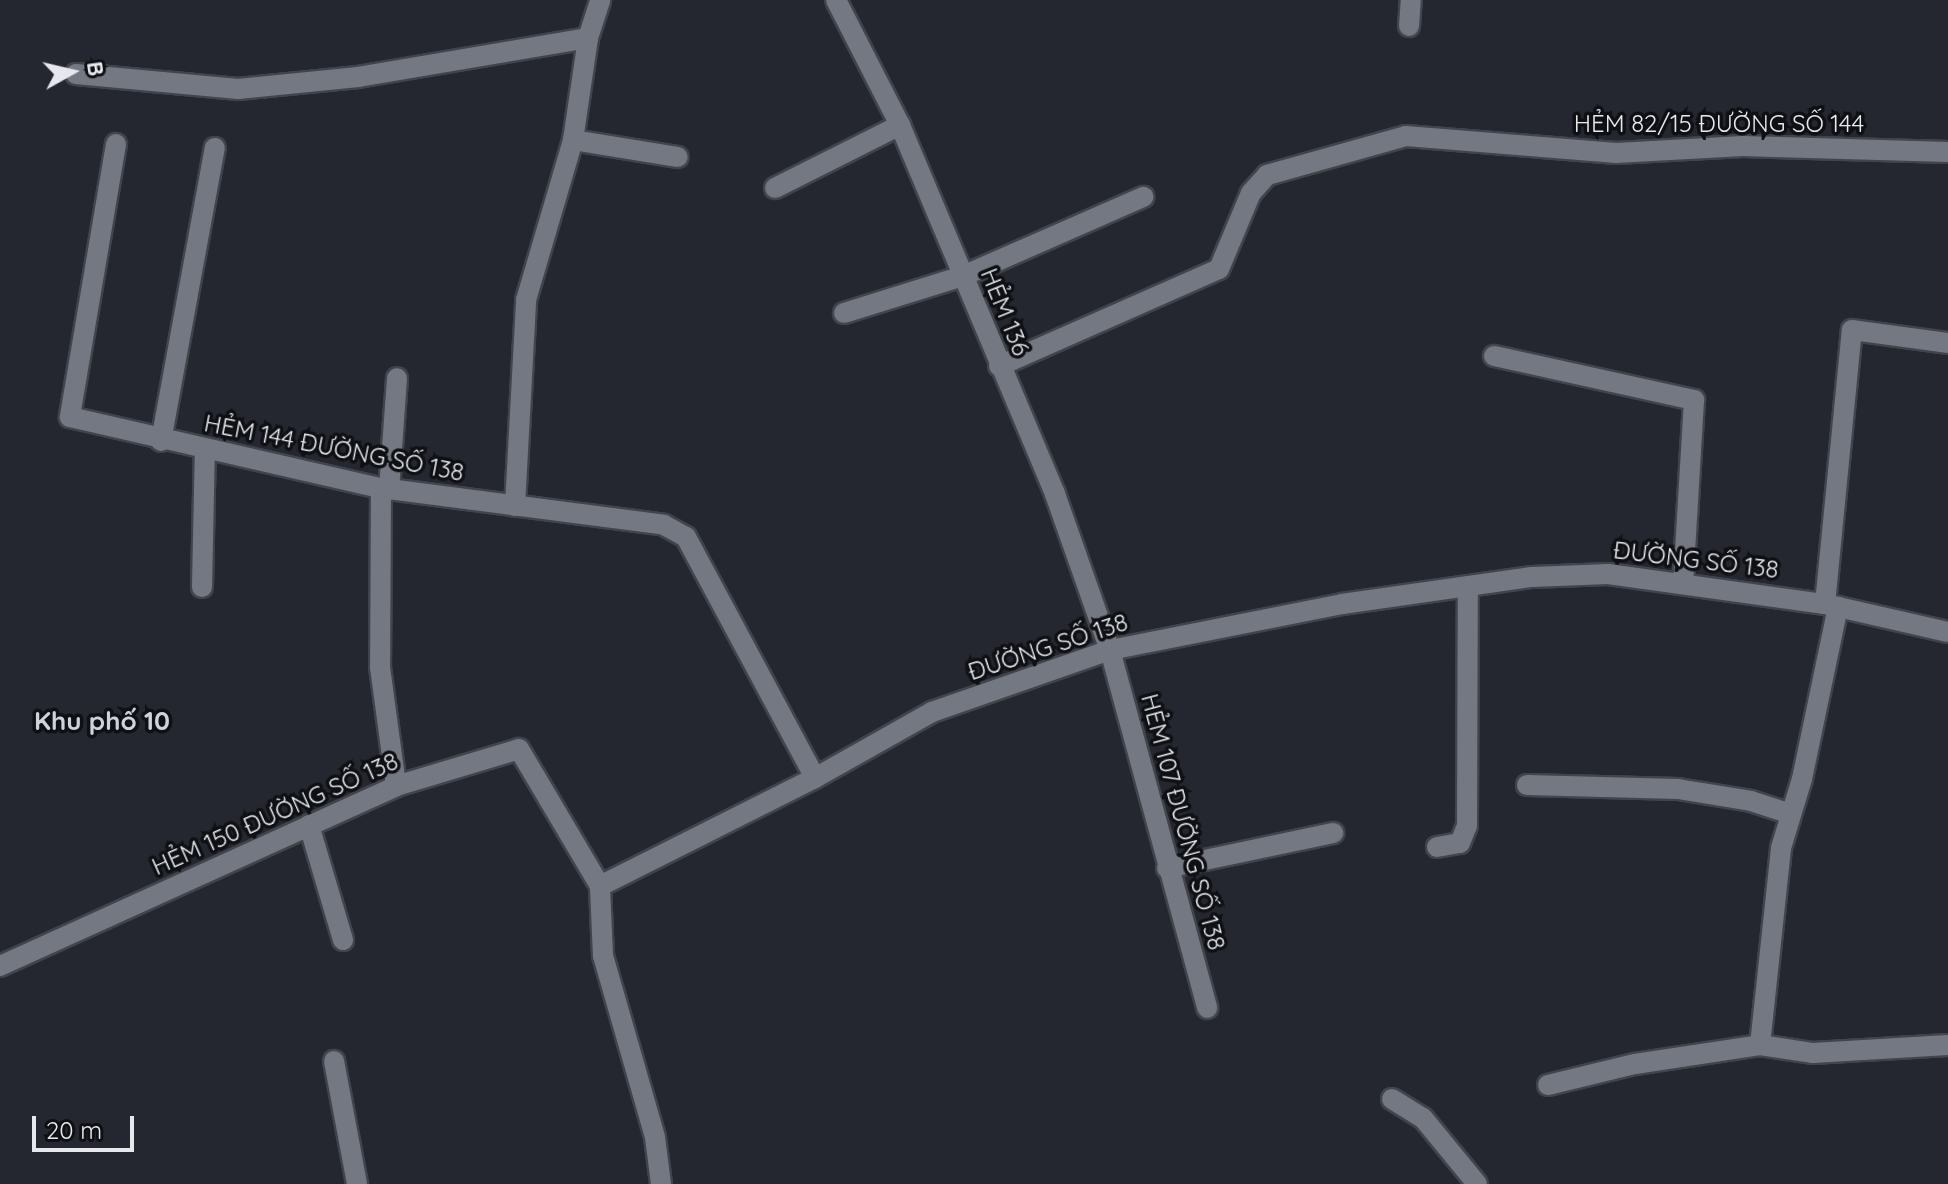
<!DOCTYPE html>
<meta charset="utf-8">
<style>
body{margin:0}
#map{position:relative;width:1948px;height:1184px;overflow:hidden;background:#24272f;font-family:Quicksand,sans-serif}
div>[style]{position:absolute}
.roads{filter:drop-shadow(2px 0 #41444b) drop-shadow(-2px 0 #41444b) drop-shadow(0 2px #41444b) drop-shadow(0 -2px #41444b)}
.minor>*{height:20px;margin:-10px;padding:0 10px;transform-origin:10px;border-radius:10px;background:#747882}
span{translate:-50% -50%;white-space:nowrap;text-align:center;line-height:1.15;-webkit-text-stroke:7px #0e1014;paint-order:stroke}
.street-label{font-size:24px;color:#e6e8ee}
.neighbourhood-label{font-size:26px;color:#ced2de;font-weight:700}
.north{position:absolute;left:32px;top:32px;width:80px;height:80px;-webkit-text-stroke:6px #0e1014;paint-order:stroke;rotate:82deg;font-size:22px;font-weight:700;line-height:32px;text-align:center;color:#e6e8ee}
.north::after{content:'';display:block;margin:auto;width:28px;height:36px;background:#e6e8ee;clip-path:polygon(50% 0,100% 100%,50% 72%,0 100%)}
.scale{position:absolute;left:32px;top:1116px;width:102px;height:36px;box-sizing:border-box;border:4px solid #e6e8ee;border-top:0;padding-left:10px;font-size:24px;line-height:28px;white-space:nowrap;color:#e6e8ee;-webkit-text-stroke:6px #0e1014;paint-order:stroke}
</style>
<div id="map">
<div class="roads">
<div class="minor">
<i style="left:836px;top:0;width:140px;rotate:62.9deg"></i>
<i style="left:900px;top:125px;width:400px;rotate:67.2deg"></i>
<i style="left:1055px;top:494px;width:165px;rotate:70.6deg"></i>
<i style="left:1110px;top:650px;width:371px;rotate:74.8deg"></i>
<i style="left:1409px;top:26px;width:26px;rotate:-86deg"></i>
<i style="left:76px;top:74px;width:163px;rotate:5.3deg"></i>
<i style="left:238px;top:89px;width:121px;rotate:-5.7deg"></i>
<i style="left:358px;top:77px;width:233px;rotate:-9.6deg"></i>
<i style="left:573px;top:140px;width:106px;rotate:9.2deg"></i>
<i style="left:116px;top:144px;width:277px;rotate:99.6deg"></i>
<i style="left:70px;top:417px;width:319px;rotate:12.9deg"></i>
<i style="left:381px;top:488px;width:285px;rotate:7.4deg"></i>
<i style="left:664px;top:525px;width:25px;rotate:29deg"></i>
<i style="left:686px;top:537px;width:273px;rotate:61.8deg"></i>
<i style="left:775px;top:188px;width:140px;rotate:-26.7deg"></i>
<i style="left:844px;top:313px;width:125px;rotate:-17.3deg"></i>
<i style="left:963px;top:276px;width:197px;rotate:-23.7deg"></i>
<i style="left:1494px;top:356px;width:205px;rotate:12.4deg"></i>
<i style="left:1694px;top:400px;width:184px;rotate:93.4deg"></i>
<i style="left:999px;top:366px;width:240px;rotate:-23.8deg"></i>
<i style="left:1219px;top:269px;width:82px;rotate:-67.2deg"></i>
<i style="left:1251px;top:193px;width:24px;rotate:-48deg"></i>
<i style="left:1267px;top:175px;width:144px;rotate:-15.7deg"></i>
<i style="left:1406px;top:136px;width:211px;rotate:4.6deg"></i>
<i style="left:1616px;top:153px;width:127px;rotate:-3.2deg"></i>
<i style="left:1743px;top:146px;width:205px;rotate:1.7deg"></i>
<i style="left:161px;top:441px;width:298px;rotate:-79.6deg"></i>
<i style="left:381px;top:488px;width:179px;rotate:90.3deg"></i>
<i style="left:380px;top:667px;width:120px;rotate:82.3deg"></i>
<i style="left:389px;top:490px;width:112px;rotate:-85.9deg"></i>
<i style="left:515px;top:506px;width:206px;rotate:-86.9deg"></i>
<i style="left:526px;top:300px;width:167px;rotate:-73.6deg"></i>
<i style="left:573px;top:140px;width:103px;rotate:-81.6deg"></i>
<i style="left:588px;top:38px;width:40px;rotate:-72deg"></i>
<i style="left:202px;top:587px;width:138px;rotate:-88.8deg"></i>
<i style="left:1825px;top:604px;width:275px;rotate:-84.4deg"></i>
<i style="left:1852px;top:330px;width:97px;rotate:7.7deg"></i>
<i style="left:1527px;top:785px;width:151px;rotate:1.5deg"></i>
<i style="left:1678px;top:789px;width:74px;rotate:9.3deg"></i>
<i style="left:1751px;top:801px;width:42px;rotate:18deg"></i>
<i style="left:309px;top:825px;width:120px;rotate:73.5deg"></i>
<i style="left:1437px;top:847px;width:23px;rotate:-10deg"></i>
<i style="left:1460px;top:843px;width:18px;rotate:-68deg"></i>
<i style="left:1467px;top:826px;width:240px;rotate:-89.8deg"></i>
<i style="left:1167px;top:868px;width:170px;rotate:-11.9deg"></i>
<i style="left:0;top:966px;width:435px;rotate:-24.4deg"></i>
<i style="left:396px;top:786px;width:128px;rotate:-16.7deg"></i>
<i style="left:519px;top:749px;width:159px;rotate:59.4deg"></i>
<i style="left:1760px;top:1045px;width:54px;rotate:8.6deg"></i>
<i style="left:1813px;top:1053px;width:135px;rotate:-3.4deg"></i>
<i style="left:334px;top:1061px;width:125px;rotate:79.4deg"></i>
<i style="left:1548px;top:1085px;width:89px;rotate:-13.6deg"></i>
<i style="left:1635px;top:1064px;width:126px;rotate:-8.6deg"></i>
<i style="left:1760px;top:1045px;width:198px;rotate:-83.9deg"></i>
<i style="left:1781px;top:848px;width:72px;rotate:-73.1deg"></i>
<i style="left:1802px;top:779px;width:176px;rotate:-78.2deg"></i>
<i style="left:1392px;top:1099px;width:36px;rotate:32deg"></i>
<i style="left:1423px;top:1118px;width:85px;rotate:50.7deg"></i>
<i style="left:661px;top:1184px;width:47px;rotate:-97.3deg"></i>
<i style="left:655px;top:1137px;width:188px;rotate:-106deg"></i>
<i style="left:603px;top:956px;width:70px;rotate:-92.5deg"></i>
<i style="left:600px;top:886px;width:241px;rotate:-26.7deg"></i>
<i style="left:815px;top:778px;width:134px;rotate:-29.4deg"></i>
<i style="left:932px;top:712px;width:188px;rotate:-19.2deg"></i>
<i style="left:1110px;top:650px;width:237px;rotate:-11.2deg"></i>
<i style="left:1342px;top:604px;width:192px;rotate:-8.1deg"></i>
<i style="left:1532px;top:577px;width:76px;rotate:-2.3deg"></i>
<i style="left:1608px;top:574px;width:219px;rotate:7.9deg"></i>
<i style="left:1825px;top:604px;width:126px;rotate:12.8deg"></i>
</div>
</div>
<div class="street-label">
<span style="left:1719px;top:124px">HẺM 82/15 ĐƯỜNG SỐ 144</span>
<span style="left:1005px;top:312px;rotate:68deg">HẺM 136</span>
<span style="left:334px;top:448px;rotate:11deg">HẺM 144 ĐƯỜNG SỐ 138</span>
<span style="left:1696px;top:560px;rotate:7deg">ĐƯỜNG SỐ 138</span>
<span style="left:1048px;top:647px;rotate:-18deg">ĐƯỜNG SỐ 138</span>
<span style="left:275px;top:814px;rotate:-24deg">HẺM 150 ĐƯỜNG SỐ 138</span>
<span style="left:1183px;top:822px;rotate:75deg">HẺM 107 ĐƯỜNG SỐ 138</span>
</div>
<div class="neighbourhood-label">
<span style="left:102px;top:721px">Khu phố 10</span>
</div>
<div class="north">B</div>
<div class="scale">20 m</div>
</div>
